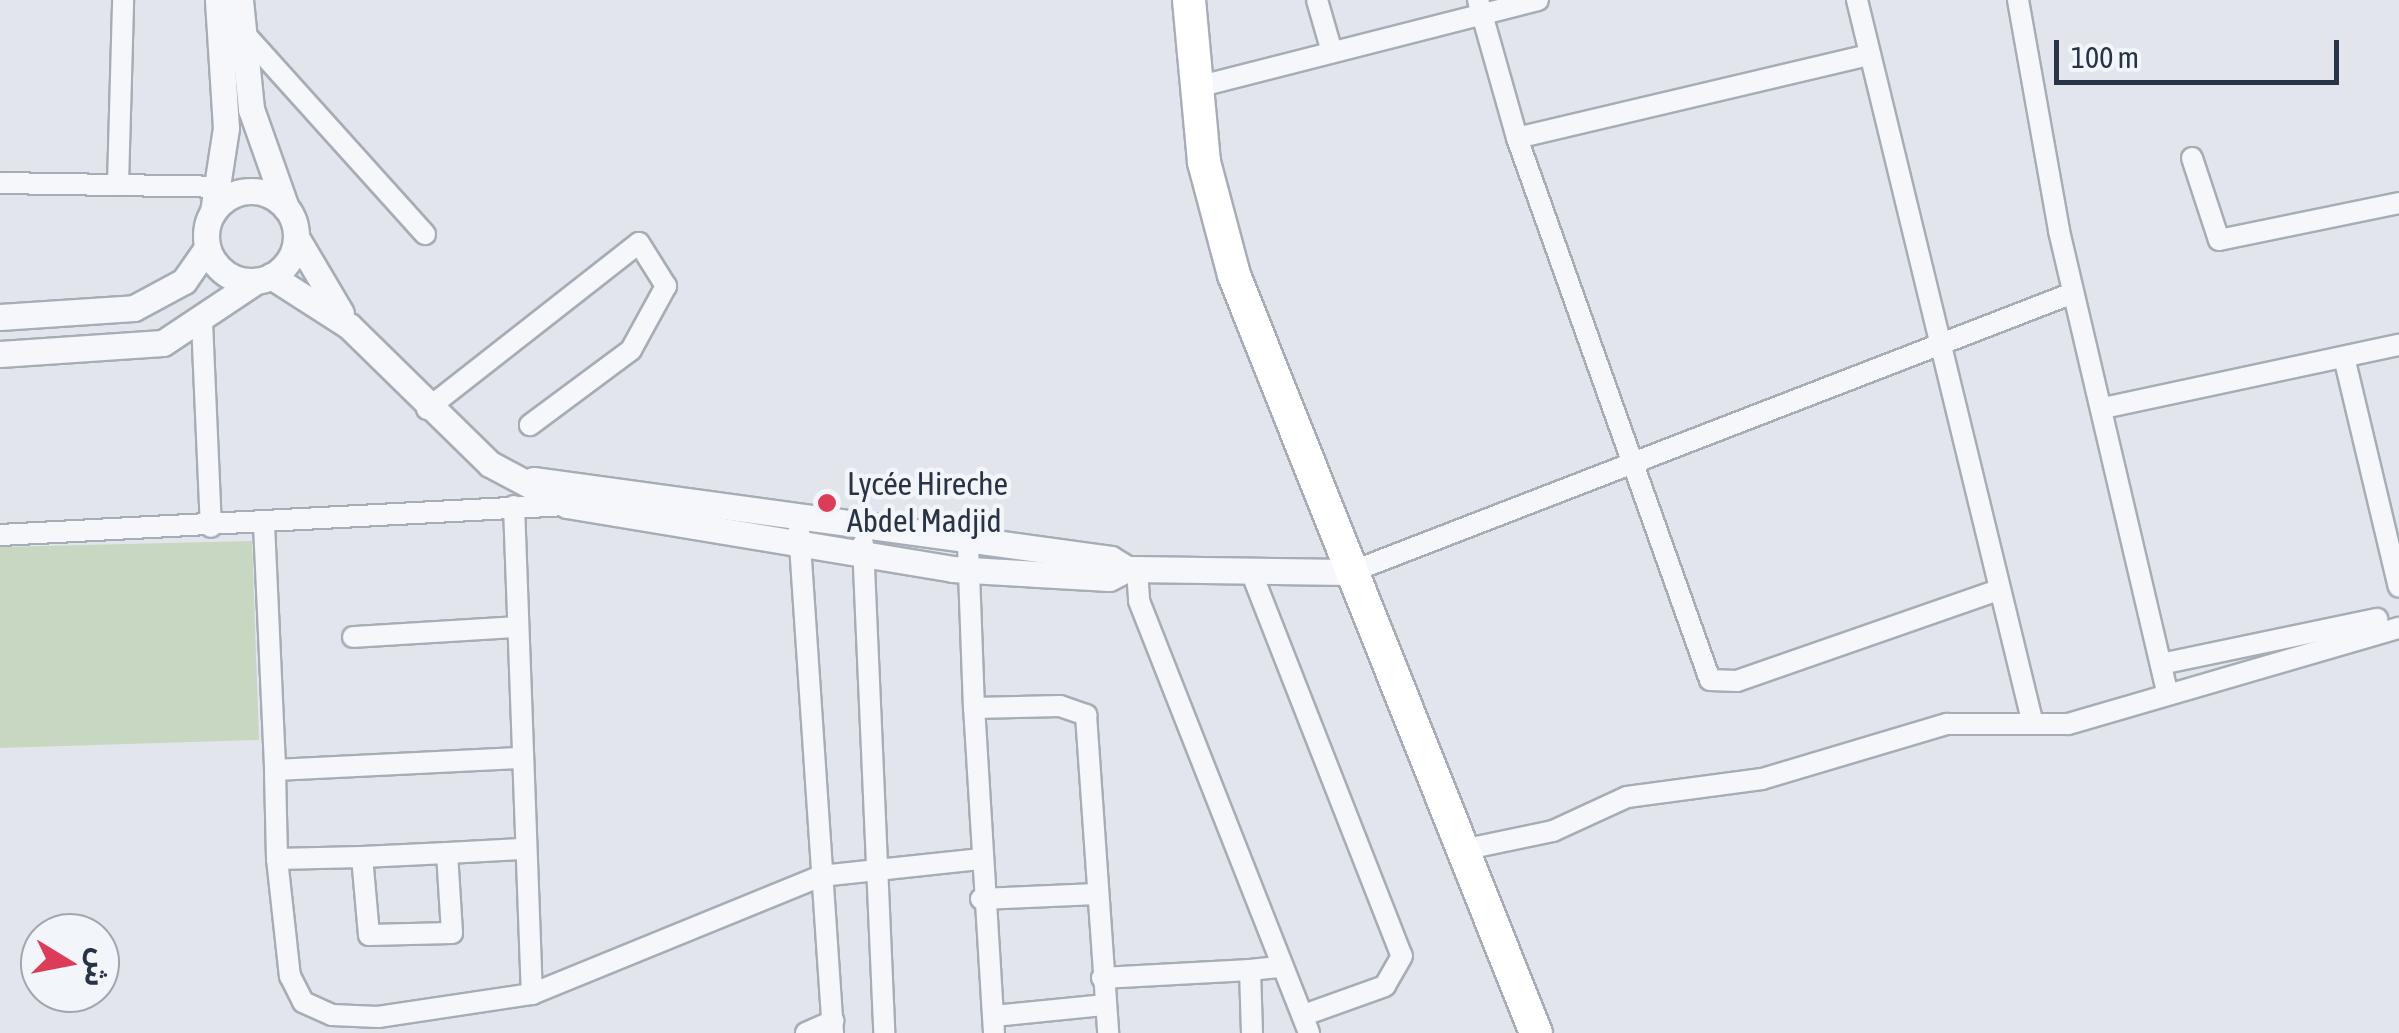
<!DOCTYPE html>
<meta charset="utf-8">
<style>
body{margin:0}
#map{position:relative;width:2399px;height:1033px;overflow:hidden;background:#e2e6ec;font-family:"Asap Condensed","Noto Sans Arabic",sans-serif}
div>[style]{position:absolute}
.green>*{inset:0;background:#c8d7c2}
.roads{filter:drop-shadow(2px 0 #a6adb7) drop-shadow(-2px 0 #a6adb7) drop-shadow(0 2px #a6adb7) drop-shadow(0 -2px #a6adb7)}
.minor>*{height:20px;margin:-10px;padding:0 10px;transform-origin:10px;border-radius:10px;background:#f5f7fa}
.tertiary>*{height:25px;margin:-12.5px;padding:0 12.5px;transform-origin:12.5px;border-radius:12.5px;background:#f5f7fa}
.tertiary>.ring{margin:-12.5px;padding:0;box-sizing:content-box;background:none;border:25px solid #f5f7fa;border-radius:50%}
.primary>*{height:32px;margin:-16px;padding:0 16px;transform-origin:16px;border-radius:16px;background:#fff}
.dots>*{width:28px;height:28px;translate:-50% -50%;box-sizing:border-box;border:5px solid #f2f5f9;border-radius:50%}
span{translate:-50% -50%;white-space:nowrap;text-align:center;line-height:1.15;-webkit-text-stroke:9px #f2f5f9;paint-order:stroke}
.poi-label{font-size:32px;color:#283346}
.left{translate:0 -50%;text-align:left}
.north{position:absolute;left:20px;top:913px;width:100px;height:100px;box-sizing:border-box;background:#f2f5f9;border:2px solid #a1a7b1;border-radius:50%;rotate:100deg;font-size:28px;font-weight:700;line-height:40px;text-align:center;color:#283346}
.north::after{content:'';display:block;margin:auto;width:35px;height:45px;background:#dc3c57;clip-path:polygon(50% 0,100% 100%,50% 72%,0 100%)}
.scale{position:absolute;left:2054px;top:40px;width:285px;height:45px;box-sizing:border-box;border:5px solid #283346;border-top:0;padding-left:12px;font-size:30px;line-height:35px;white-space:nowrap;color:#283346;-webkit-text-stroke:8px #f2f5f9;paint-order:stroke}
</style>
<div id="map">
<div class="green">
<i style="clip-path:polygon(252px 541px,259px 740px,0 748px,0 547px)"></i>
</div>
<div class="roads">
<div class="minor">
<i style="left:1317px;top:0;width:54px;rotate:73.9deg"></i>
<i style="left:1478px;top:0;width:143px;rotate:74.2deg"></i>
<i style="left:1517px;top:138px;width:575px;rotate:70.4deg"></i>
<i style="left:1710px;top:680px;width:27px;rotate:2deg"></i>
<i style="left:1737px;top:681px;width:277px;rotate:-19.2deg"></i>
<i style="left:1857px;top:0;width:741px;rotate:76.34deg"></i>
<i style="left:2018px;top:0;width:235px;rotate:79.9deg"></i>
<i style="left:2059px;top:231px;width:473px;rotate:76.8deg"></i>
<i style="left:243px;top:32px;width:272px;rotate:48deg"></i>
<i style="left:1193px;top:88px;width:356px;rotate:-14.3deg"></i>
<i style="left:1517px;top:138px;width:361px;rotate:-13.3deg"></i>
<i style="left:2192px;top:158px;width:86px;rotate:71.8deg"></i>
<i style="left:2219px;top:240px;width:184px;rotate:-11.6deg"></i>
<i style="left:0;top:183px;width:220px;rotate:1deg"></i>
<i style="left:118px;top:184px;width:184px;rotate:-88.4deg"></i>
<i style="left:202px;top:322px;width:205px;rotate:87.5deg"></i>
<i style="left:2344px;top:357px;width:236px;rotate:76.6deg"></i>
<i style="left:2104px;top:408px;width:302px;rotate:-12.1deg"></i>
<i style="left:427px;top:409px;width:269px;rotate:-38.1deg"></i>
<i style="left:639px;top:243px;width:51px;rotate:57.9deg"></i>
<i style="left:666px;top:286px;width:73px;rotate:118.7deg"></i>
<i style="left:631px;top:350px;width:126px;rotate:143.4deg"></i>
<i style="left:514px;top:506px;width:488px;rotate:87.9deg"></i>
<i style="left:264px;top:524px;width:246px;rotate:87.4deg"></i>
<i style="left:799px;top:530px;width:504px;rotate:86.13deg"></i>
<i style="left:0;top:535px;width:568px;rotate:-3.03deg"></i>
<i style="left:863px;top:544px;width:489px;rotate:87.5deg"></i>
<i style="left:968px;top:545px;width:163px;rotate:87.9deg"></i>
<i style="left:1137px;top:570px;width:31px;rotate:86deg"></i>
<i style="left:1139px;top:601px;width:464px;rotate:68.5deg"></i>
<i style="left:1351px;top:572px;width:774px;rotate:-21.13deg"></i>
<i style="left:1252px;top:574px;width:410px;rotate:68.6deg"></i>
<i style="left:1402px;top:956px;width:34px;rotate:120deg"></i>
<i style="left:1385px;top:986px;width:86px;rotate:160.3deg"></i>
<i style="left:353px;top:637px;width:164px;rotate:-3.5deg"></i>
<i style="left:2161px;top:664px;width:221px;rotate:-11.8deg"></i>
<i style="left:1462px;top:850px;width:93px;rotate:-11.8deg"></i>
<i style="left:1553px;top:831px;width:81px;rotate:-24.7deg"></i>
<i style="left:1627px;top:797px;width:136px;rotate:-7.6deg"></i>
<i style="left:1762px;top:779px;width:193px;rotate:-16.6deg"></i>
<i style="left:1947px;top:724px;width:121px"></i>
<i style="left:2068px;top:724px;width:345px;rotate:-16.2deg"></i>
<i style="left:447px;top:853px;width:80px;rotate:86.4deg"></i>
<i style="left:452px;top:933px;width:83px;rotate:178.6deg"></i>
<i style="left:369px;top:935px;width:78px;rotate:-95.1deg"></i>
<i style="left:362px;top:857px;width:85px;rotate:-2.7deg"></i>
<i style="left:447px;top:853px;width:74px;rotate:-3.1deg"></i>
<i style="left:362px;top:857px;width:85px;rotate:178.7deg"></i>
<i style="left:277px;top:859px;width:89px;rotate:-91.3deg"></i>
<i style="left:275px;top:770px;width:244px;rotate:-2.8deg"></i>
<i style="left:277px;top:859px;width:118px;rotate:83.7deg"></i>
<i style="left:290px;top:976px;width:29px;rotate:63deg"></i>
<i style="left:303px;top:1002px;width:32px;rotate:24deg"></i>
<i style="left:332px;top:1015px;width:46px;rotate:2.5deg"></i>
<i style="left:378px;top:1017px;width:156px;rotate:-8.5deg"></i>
<i style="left:532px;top:994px;width:312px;rotate:-22.2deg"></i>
<i style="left:821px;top:876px;width:159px;rotate:-6.1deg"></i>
<i style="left:981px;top:899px;width:116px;rotate:-2.5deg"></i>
<i style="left:1102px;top:978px;width:148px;rotate:-3.1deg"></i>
<i style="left:994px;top:1016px;width:112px;rotate:-5.7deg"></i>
<i style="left:806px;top:1033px;width:30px;rotate:-24deg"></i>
<i style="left:994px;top:1033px;width:326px;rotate:-93.5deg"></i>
<i style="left:974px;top:708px;width:86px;rotate:-1.3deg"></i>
<i style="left:1060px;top:706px;width:28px;rotate:19deg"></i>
<i style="left:1086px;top:715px;width:319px;rotate:86deg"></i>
<i style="left:1252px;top:1033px;width:63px;rotate:-91.8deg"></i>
<i style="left:1250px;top:970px;width:31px;rotate:-6deg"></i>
</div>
<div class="tertiary">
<i style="left:240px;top:0;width:110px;rotate:84.2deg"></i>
<i style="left:251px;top:109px;width:105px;rotate:70.5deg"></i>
<i class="ring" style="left:206px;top:191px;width:65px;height:65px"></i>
<i style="left:213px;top:212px;width:85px;rotate:-81.2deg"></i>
<i style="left:226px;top:128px;width:128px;rotate:-93.6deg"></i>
<i style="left:296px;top:237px;width:88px;rotate:59.4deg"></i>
<i style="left:271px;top:276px;width:93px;rotate:32.7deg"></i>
<i style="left:349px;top:326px;width:197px;rotate:44.4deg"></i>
<i style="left:490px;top:464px;width:87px;rotate:28deg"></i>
<i style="left:567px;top:505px;width:390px;rotate:9.4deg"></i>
<i style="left:952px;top:569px;width:157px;rotate:3.3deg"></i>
<i style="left:1109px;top:578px;width:20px;rotate:-27deg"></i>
<i style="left:0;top:317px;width:134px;rotate:-3.8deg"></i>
<i style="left:134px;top:308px;width:57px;rotate:-28.4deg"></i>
<i style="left:184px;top:281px;width:40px;rotate:-55.1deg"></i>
<i style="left:0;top:354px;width:163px;rotate:-3.9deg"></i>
<i style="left:163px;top:343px;width:112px;rotate:-33.7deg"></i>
<i style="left:533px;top:480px;width:583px;rotate:7.78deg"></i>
<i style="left:1111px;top:559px;width:19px;rotate:32deg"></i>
<i style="left:1127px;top:569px;width:224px;rotate:0.8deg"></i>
</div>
<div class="primary">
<i style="left:1189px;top:0;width:163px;rotate:84.7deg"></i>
<i style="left:1204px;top:162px;width:117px;rotate:75.1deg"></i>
<i style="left:1234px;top:275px;width:816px;rotate:68.28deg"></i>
</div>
</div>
<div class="dots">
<i style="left:827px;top:503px;background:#dc3c57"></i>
</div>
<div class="poi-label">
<span class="left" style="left:847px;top:503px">Lycée Hireche<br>Abdel Madjid</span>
</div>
<div class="north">ش</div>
<div class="scale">100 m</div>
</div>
